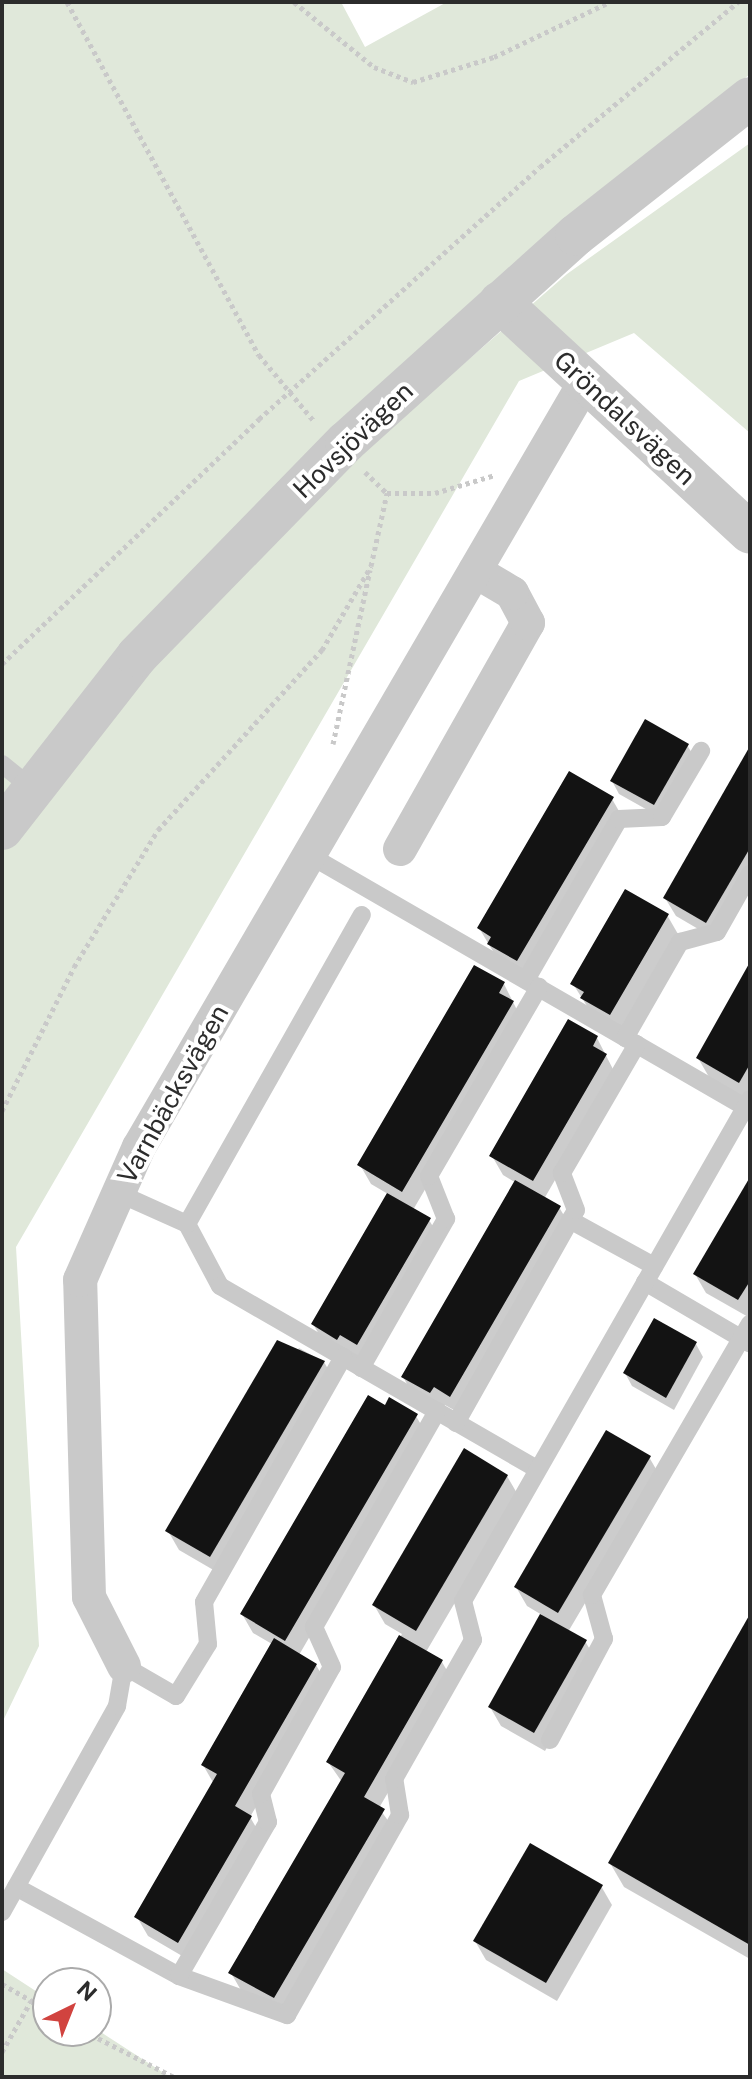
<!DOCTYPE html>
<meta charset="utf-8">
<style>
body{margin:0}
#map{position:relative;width:752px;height:2079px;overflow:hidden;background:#fff;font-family:"Public Sans",sans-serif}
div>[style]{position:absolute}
.green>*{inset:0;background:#e0e8da}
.shadow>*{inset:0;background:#0003}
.building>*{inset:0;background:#131313}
.path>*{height:5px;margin-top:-2.5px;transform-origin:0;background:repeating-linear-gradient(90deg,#c9c9c9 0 4px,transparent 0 8px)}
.service>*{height:18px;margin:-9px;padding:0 9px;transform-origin:9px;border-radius:9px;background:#c9c9c9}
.minor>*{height:34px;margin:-17px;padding:0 17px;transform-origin:17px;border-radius:17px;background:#c9c9c9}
.tertiary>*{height:42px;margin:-21px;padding:0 21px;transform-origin:21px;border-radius:21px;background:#c9c9c9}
span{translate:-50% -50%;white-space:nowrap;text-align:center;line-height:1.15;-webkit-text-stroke:8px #fff;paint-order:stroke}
.street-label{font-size:26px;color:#2c2c2c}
.frame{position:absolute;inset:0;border:4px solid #2c2c2c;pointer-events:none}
.north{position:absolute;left:32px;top:1967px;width:80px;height:80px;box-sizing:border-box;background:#fff;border:2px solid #ababab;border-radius:50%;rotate:43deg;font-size:22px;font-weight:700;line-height:32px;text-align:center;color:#2c2c2c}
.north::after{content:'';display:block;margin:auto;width:28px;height:36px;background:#d1433f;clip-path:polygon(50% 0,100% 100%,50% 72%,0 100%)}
</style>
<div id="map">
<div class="green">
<i style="clip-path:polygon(2px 2px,341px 2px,365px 47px,447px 2px,750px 2px,750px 74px,541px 243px,2px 797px)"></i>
<i style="clip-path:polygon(750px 143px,750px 433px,634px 333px,519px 381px,16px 1247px,39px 1646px,2px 1723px,2px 844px,153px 666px,362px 452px,567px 274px)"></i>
<i style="clip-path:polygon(2px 1969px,48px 1999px,48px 2031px,96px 2029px,170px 2077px,2px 2077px)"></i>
</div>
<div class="shadow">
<i style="clip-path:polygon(687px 745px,695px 758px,660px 817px,619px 794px,612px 781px)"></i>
<i style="clip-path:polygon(750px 781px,750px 884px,717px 940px,676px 916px,665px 898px)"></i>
<i style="clip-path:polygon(612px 799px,623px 818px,528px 979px,500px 963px,479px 928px)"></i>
<i style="clip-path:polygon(667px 915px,678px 934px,621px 1033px,594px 1017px,573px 984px)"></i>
<i style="clip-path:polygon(750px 968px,750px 1101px,709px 1077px,698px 1058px)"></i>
<i style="clip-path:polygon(504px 984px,523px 1022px,413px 1210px,429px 1220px,440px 1238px,368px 1363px,324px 1343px,313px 1324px,388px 1194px,371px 1184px,360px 1165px)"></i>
<i style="clip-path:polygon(597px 1038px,616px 1075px,544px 1199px,559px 1207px,570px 1226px,461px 1414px,445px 1405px,441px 1411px,414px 1396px,403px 1377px,516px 1183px,503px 1175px,492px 1156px)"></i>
<i style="clip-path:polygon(750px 1181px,750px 1318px,706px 1293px,695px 1274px)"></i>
<i style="clip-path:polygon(696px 1344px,703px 1357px,674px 1410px,632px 1386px,625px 1373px)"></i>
<i style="clip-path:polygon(299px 1348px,324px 1362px,335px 1381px,222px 1575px,179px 1550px,168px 1531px)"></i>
<i style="clip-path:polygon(385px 1408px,416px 1416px,427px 1435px,299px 1655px,316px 1665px,327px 1684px,250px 1817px,261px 1836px,189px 1960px,148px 1936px,137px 1917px,214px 1784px,203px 1765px,272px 1644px,253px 1633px,242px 1614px)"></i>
<i style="clip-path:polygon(649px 1457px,660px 1476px,568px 1632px,585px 1641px,596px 1660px,545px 1751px,501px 1726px,490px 1707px,542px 1615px,527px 1606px,516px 1587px)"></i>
<i style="clip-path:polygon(507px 1476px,518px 1495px,426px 1652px,442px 1662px,453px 1681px,379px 1808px,394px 1829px,286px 2015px,242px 1992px,231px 1973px,342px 1782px,328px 1762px,402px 1634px,385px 1624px,374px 1605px)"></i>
<i style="clip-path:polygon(750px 1618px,750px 1959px,624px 1887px,610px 1863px)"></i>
<i style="clip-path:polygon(601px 1886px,612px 1905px,557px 2001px,486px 1960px,475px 1941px)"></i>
</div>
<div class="building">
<i style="clip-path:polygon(645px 719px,689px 744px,654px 805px,610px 781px)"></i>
<i style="clip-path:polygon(750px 746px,750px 848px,706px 923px,663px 898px)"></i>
<i style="clip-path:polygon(569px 771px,614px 797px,517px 961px,487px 944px,491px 937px,477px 928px)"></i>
<i style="clip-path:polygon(625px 889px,669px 914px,610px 1015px,580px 998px,584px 992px,570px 984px)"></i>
<i style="clip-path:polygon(750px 962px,750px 1064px,739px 1083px,696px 1058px)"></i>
<i style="clip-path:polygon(474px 965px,505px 982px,499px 993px,514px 1001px,402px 1192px,357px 1165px)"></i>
<i style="clip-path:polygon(568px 1019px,598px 1036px,593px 1046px,607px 1054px,533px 1181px,489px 1156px)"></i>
<i style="clip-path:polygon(750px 1177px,750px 1281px,738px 1300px,693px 1274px)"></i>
<i style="clip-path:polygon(515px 1180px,561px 1206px,450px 1397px,434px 1387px,430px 1393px,401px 1377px)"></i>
<i style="clip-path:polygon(387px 1193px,431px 1218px,357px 1345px,340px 1335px,337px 1340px,311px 1324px)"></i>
<i style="clip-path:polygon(654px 1318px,697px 1342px,666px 1398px,623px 1373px)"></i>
<i style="clip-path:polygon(277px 1340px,325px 1361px,210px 1557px,165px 1531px)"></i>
<i style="clip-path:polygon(368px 1395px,385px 1405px,389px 1397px,418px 1414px,285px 1641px,240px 1614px)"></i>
<i style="clip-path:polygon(606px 1430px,651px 1456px,558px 1613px,514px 1587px)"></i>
<i style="clip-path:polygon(464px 1448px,508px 1475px,416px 1631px,372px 1605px)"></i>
<i style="clip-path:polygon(540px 1614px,587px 1640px,534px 1733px,488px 1707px)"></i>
<i style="clip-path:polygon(750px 1614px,750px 1945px,608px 1863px)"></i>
<i style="clip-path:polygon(399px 1635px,443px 1660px,364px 1797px,385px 1809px,274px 1998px,228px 1973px,345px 1773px,326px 1762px)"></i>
<i style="clip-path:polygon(274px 1638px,317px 1664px,235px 1806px,252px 1816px,178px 1943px,134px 1917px,217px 1774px,201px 1765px)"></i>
<i style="clip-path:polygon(530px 1843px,603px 1885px,546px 1983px,473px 1941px)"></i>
</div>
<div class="path">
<i style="left:67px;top:2px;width:402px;rotate:61.5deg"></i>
<i style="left:259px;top:355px;width:86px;rotate:50.2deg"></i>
<i style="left:294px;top:2px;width:103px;rotate:39.1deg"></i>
<i style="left:374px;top:67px;width:42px;rotate:21deg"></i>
<i style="left:413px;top:82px;width:85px;rotate:-17.2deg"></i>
<i style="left:494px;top:57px;width:128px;rotate:-25.4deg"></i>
<i style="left:365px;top:472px;width:30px;rotate:44deg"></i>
<i style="left:2px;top:664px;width:355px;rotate:-43.6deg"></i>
<i style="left:259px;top:419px;width:377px;rotate:-41.9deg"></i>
<i style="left:540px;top:167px;width:258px;rotate:-39.8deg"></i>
<i style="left:333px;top:744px;width:178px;rotate:-78deg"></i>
<i style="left:2px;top:1111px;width:161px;rotate:-63.4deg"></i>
<i style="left:74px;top:967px;width:161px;rotate:-58.5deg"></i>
<i style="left:158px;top:830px;width:244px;rotate:-47.7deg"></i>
<i style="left:322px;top:650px;width:97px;rotate:-59.7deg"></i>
<i style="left:371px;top:566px;width:75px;rotate:-77.6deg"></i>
<i style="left:387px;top:493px;width:48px"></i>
<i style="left:435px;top:493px;width:63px;rotate:-16.7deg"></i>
<i style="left:2px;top:1984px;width:53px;rotate:29.5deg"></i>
<i style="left:84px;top:2031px;width:101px;rotate:27.1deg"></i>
<i style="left:2px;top:2052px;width:59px;rotate:-60.4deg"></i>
</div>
<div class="service">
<i style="left:2px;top:764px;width:41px;rotate:39.1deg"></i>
<i style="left:309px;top:855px;width:504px;rotate:30.03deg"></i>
<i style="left:526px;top:980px;width:186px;rotate:-60deg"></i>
<i style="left:619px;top:819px;width:43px;rotate:-2.7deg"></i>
<i style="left:662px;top:817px;width:77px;rotate:-59.4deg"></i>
<i style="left:625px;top:1038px;width:111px;rotate:-60.2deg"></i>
<i style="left:680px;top:942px;width:38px;rotate:-15deg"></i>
<i style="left:717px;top:932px;width:67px;rotate:-60.4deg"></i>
<i style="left:118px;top:1193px;width:76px;rotate:24.2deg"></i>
<i style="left:187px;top:1224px;width:70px;rotate:62deg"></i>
<i style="left:220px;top:1286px;width:366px;rotate:30deg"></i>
<i style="left:570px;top:1220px;width:96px;rotate:28.7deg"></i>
<i style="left:187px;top:1224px;width:355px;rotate:-60.5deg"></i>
<i style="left:645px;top:1282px;width:121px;rotate:30.4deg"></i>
<i style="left:361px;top:1368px;width:172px;rotate:-60.3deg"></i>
<i style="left:446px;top:1219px;width:46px;rotate:-111.6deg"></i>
<i style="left:429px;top:1176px;width:219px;rotate:-59.8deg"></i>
<i style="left:456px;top:1423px;width:244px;rotate:-60.6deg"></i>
<i style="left:576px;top:1210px;width:40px;rotate:-111deg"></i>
<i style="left:562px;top:1173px;width:149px;rotate:-59.8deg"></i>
<i style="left:550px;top:1740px;width:115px;rotate:-61.9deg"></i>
<i style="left:604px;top:1639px;width:46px;rotate:-105.3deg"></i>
<i style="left:592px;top:1595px;width:314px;rotate:-59.8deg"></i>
<i style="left:16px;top:1887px;width:186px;rotate:28.6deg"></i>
<i style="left:179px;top:1976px;width:115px;rotate:19.9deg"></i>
<i style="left:287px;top:2015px;width:230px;rotate:-60.5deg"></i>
<i style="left:400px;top:1815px;width:36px;rotate:-99deg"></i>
<i style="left:394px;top:1779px;width:160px;rotate:-60.4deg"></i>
<i style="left:473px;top:1640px;width:40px;rotate:-104.4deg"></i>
<i style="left:463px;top:1601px;width:578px;rotate:-60.24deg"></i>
<i style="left:2px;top:1912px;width:236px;rotate:-60.8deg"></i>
<i style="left:117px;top:1706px;width:41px;rotate:-80.1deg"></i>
<i style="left:124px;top:1666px;width:60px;rotate:30deg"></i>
<i style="left:176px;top:1696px;width:61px;rotate:-58.4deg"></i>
<i style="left:208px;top:1644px;width:42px;rotate:-95.4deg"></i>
<i style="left:204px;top:1602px;width:282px;rotate:-60.4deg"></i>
<i style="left:179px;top:1976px;width:178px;rotate:-60deg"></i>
<i style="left:268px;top:1822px;width:29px;rotate:-104deg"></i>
<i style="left:261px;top:1794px;width:145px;rotate:-60.8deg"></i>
<i style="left:332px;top:1667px;width:44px;rotate:-114.2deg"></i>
<i style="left:314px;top:1627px;width:249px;rotate:-60.3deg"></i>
</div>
<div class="minor">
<i style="left:400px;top:849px;width:260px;rotate:-60.5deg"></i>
<i style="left:528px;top:623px;width:34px;rotate:-118deg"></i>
<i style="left:512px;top:593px;width:43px;rotate:-149.3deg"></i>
<i style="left:124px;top:1666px;width:77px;rotate:-116.9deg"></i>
<i style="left:89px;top:1597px;width:317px;rotate:-91.6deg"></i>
<i style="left:80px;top:1280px;width:145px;rotate:-66.1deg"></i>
<i style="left:139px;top:1147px;width:886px;rotate:-59.76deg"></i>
</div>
<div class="tertiary">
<i style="left:500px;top:302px;width:340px;rotate:42.7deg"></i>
<i style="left:2px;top:829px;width:219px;rotate:-52deg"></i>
<i style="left:137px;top:656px;width:299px;rotate:-45.7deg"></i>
<i style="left:346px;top:442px;width:309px;rotate:-42deg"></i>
<i style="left:576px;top:235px;width:221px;rotate:-38.2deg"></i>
</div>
<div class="street-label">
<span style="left:625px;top:418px;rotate:43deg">Gröndalsvägen</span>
<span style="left:353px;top:440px;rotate:-44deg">Hovsjövägen</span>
<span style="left:173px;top:1094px;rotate:-61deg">Varnbäcksvägen</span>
</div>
<div class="frame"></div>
<div class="north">N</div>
</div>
